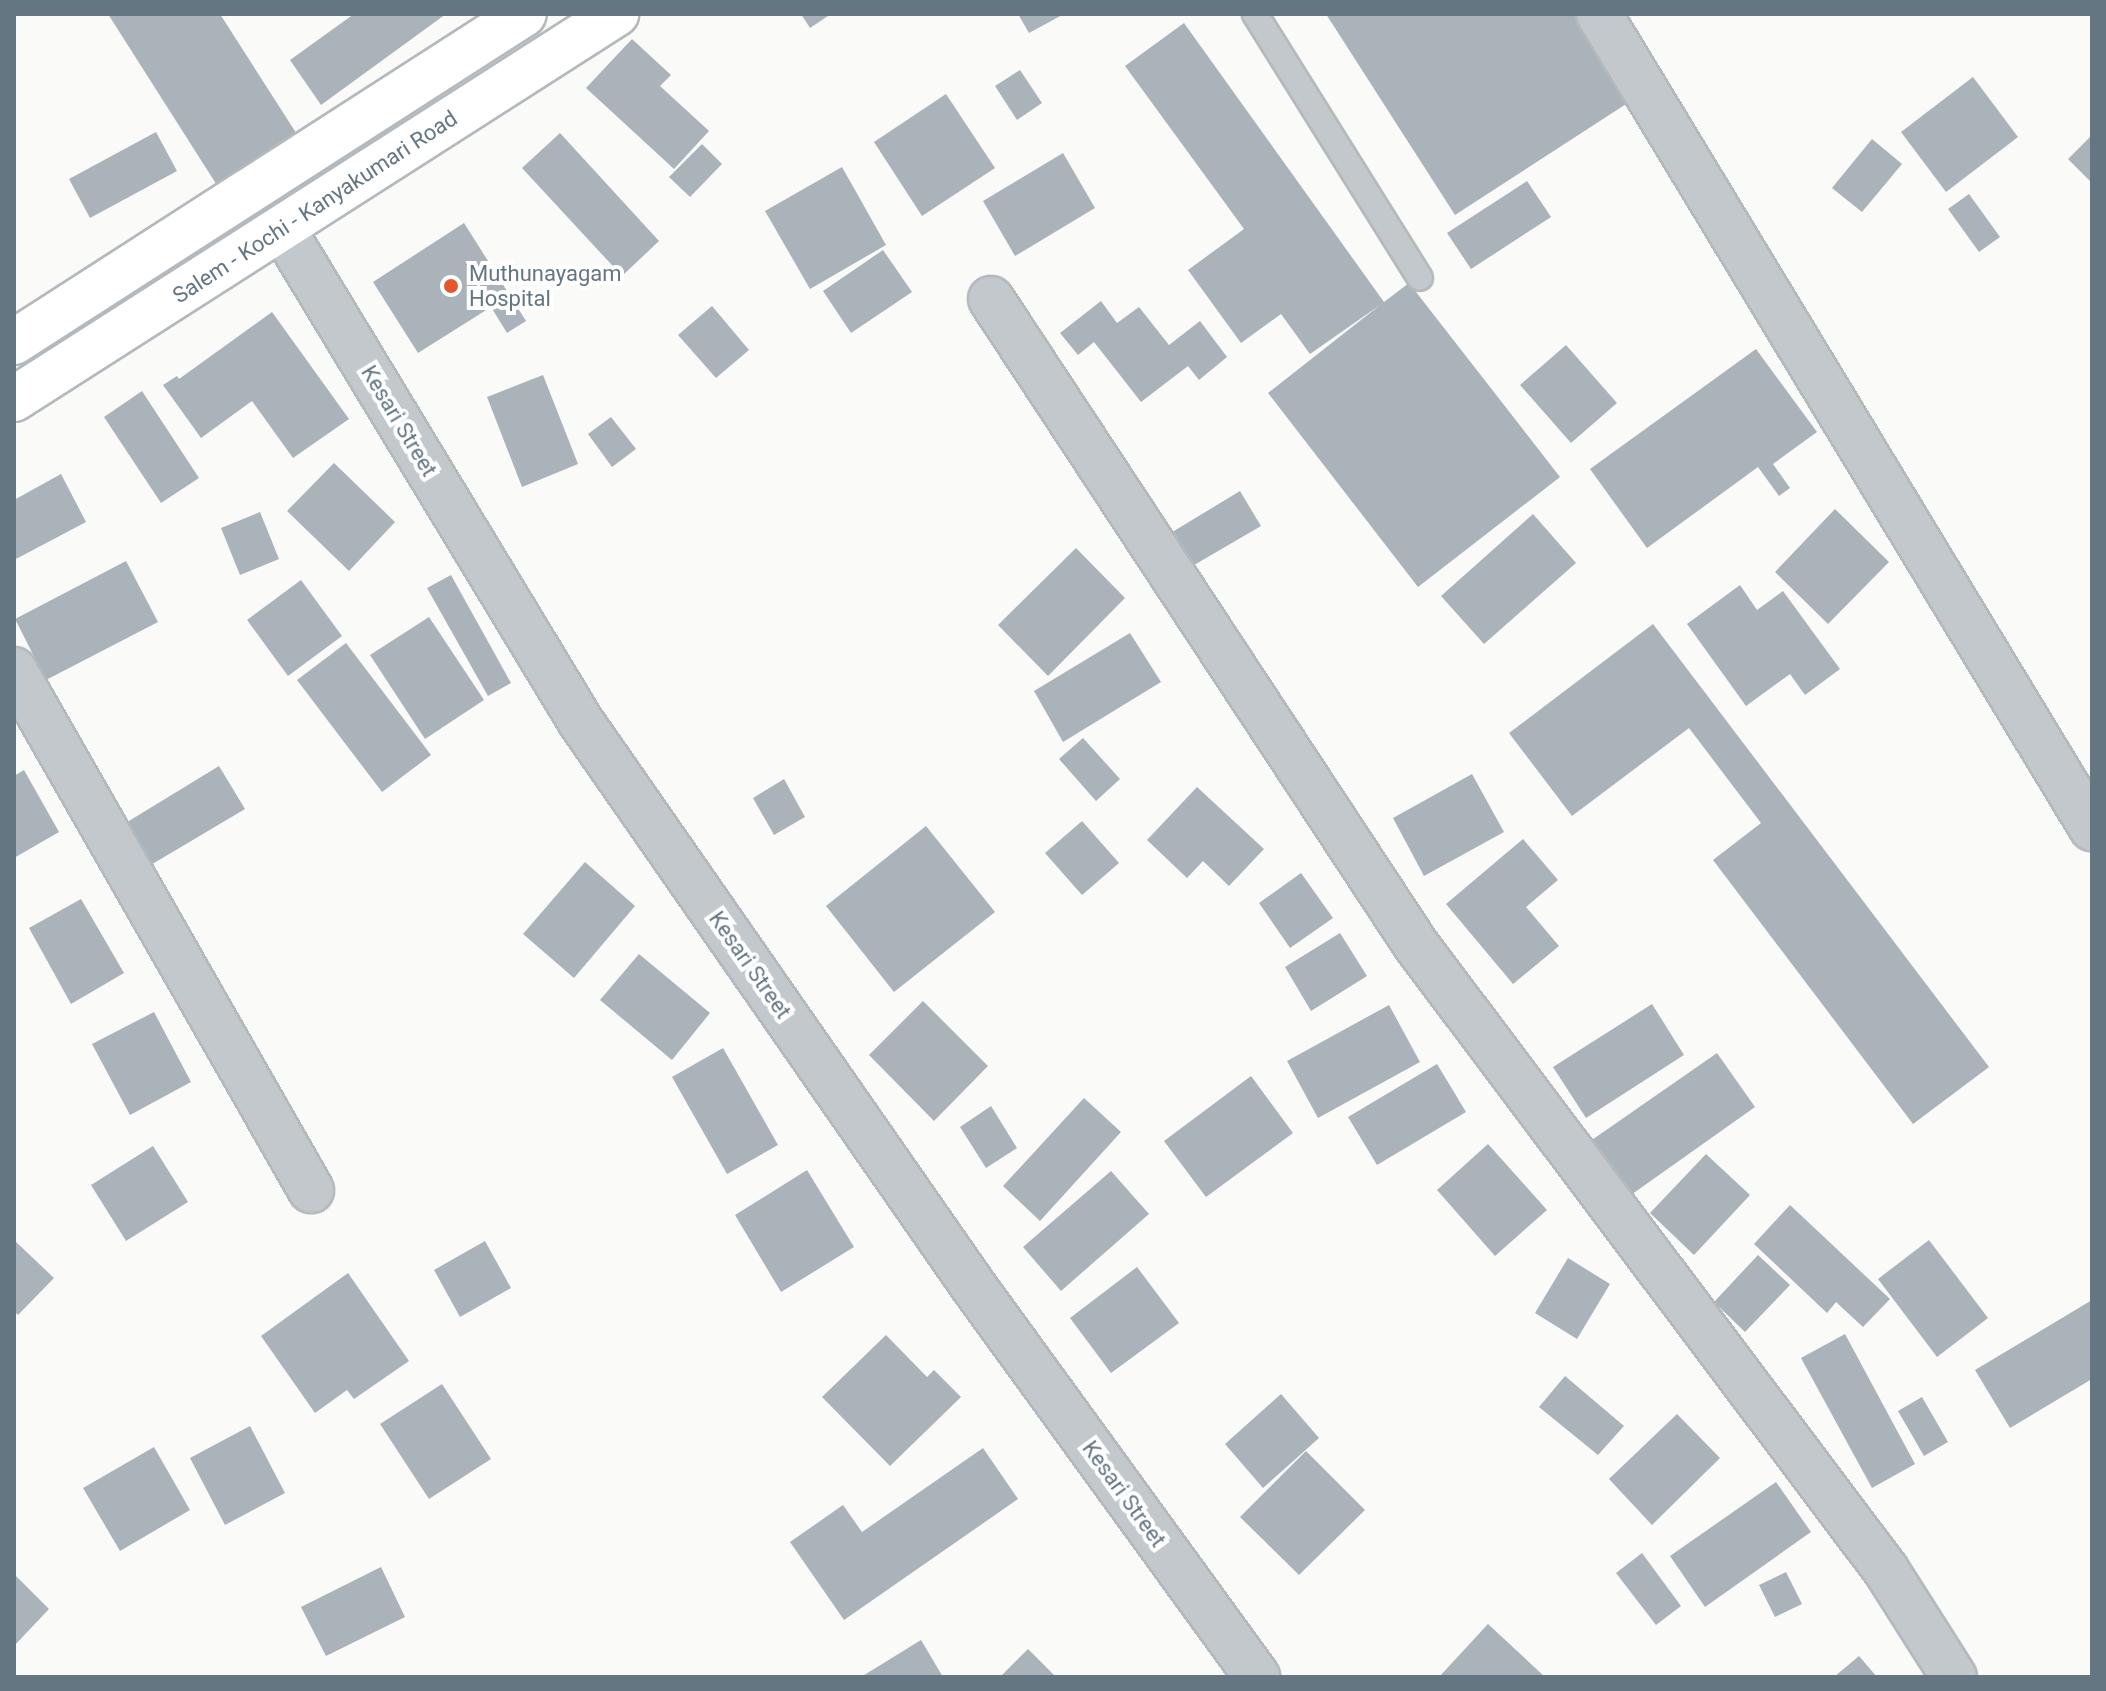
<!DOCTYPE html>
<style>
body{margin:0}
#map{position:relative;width:2106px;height:1691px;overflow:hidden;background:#fafaf8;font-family:Roboto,sans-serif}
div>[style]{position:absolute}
.building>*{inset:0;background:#aab3b9}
.roads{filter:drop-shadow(2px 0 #b4b9bd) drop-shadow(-2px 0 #b4b9bd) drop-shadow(0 2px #b4b9bd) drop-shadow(0 -2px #b4b9bd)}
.service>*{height:24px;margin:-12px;padding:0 12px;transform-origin:12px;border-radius:12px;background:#c3c8cc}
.minor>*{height:44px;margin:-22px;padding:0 22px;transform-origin:22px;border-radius:22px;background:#c3c8cc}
.tertiary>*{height:44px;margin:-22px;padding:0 22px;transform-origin:22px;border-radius:22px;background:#c3c8cc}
.trunk>*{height:44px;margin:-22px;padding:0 22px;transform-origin:22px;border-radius:22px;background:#fff}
.dots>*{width:22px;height:22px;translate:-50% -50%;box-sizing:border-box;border:4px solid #fff;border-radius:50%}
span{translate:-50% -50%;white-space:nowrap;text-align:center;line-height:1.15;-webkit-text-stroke:8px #fff;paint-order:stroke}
.street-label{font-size:22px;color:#657683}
.poi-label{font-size:22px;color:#657683}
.left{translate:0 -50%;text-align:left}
.frame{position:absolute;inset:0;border:16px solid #657683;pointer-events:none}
</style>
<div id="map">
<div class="building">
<i style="clip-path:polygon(108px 14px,220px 14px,300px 139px,220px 190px)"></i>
<i style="clip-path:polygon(354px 14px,446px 14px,321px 105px,290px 60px)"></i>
<i style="clip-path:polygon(801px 14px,831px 14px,810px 28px)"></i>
<i style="clip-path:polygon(1018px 14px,1064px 14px,1029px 33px)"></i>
<i style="clip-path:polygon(1326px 14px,1588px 14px,1640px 95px,1455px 215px)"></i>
<i style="clip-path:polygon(1184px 23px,1384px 302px,1409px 283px,1560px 477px,1418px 587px,1268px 393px,1380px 305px,1310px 354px,1281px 314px,1241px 343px,1188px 270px,1244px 229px,1125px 66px)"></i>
<i style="clip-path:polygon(632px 39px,671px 75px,660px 86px,709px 131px,674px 169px,586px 88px)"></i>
<i style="clip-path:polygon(1020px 70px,1042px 103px,1017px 120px,995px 86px)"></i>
<i style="clip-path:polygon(1973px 77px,2018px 137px,1946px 192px,1901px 132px)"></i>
<i style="clip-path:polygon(946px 94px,995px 168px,922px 216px,874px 142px)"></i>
<i style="clip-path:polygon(156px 132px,177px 171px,90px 218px,69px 179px)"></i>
<i style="clip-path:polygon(560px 133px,659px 241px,622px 276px,522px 168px)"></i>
<i style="clip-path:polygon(2092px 135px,2092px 183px,2068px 159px)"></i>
<i style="clip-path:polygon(1872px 139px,1902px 164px,1862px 212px,1832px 188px)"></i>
<i style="clip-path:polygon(702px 144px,722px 164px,690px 197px,669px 177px)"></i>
<i style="clip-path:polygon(1063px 153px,1095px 208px,1015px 256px,983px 201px)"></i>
<i style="clip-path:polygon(842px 167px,886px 245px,810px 289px,765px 211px)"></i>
<i style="clip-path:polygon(1527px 181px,1551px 217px,1471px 269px,1447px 233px)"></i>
<i style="clip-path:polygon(1969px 194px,2000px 237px,1979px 252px,1948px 209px)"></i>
<i style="clip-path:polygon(464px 223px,526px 321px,507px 333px,491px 307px,418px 353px,373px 282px)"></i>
<i style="clip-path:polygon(883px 250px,912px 292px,851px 333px,823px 291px)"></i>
<i style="clip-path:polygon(1101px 301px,1117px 323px,1139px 307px,1169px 345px,1200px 321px,1227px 357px,1199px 380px,1188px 366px,1141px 402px,1094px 342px,1078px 355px,1060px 333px)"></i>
<i style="clip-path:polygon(712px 306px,749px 350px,716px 378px,678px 335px)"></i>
<i style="clip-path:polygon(272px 312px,349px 419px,293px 458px,252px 401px,201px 438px,163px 385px,177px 376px,179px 379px)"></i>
<i style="clip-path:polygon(1566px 345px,1617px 403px,1571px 443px,1520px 385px)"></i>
<i style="clip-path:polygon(1756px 349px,1817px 432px,1773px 464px,1790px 488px,1779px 496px,1758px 467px,1647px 548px,1590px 469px)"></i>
<i style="clip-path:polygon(543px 375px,578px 464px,522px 487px,487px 397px)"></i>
<i style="clip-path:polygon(142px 391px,199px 478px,161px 503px,104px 417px)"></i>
<i style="clip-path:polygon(611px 417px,636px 449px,612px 467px,588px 434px)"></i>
<i style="clip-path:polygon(334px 463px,395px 522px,349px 571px,287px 511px)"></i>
<i style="clip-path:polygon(61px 474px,86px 522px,14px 560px,14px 500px)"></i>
<i style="clip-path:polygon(1240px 491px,1261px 526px,1189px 568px,1169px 534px)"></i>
<i style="clip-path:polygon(1835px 509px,1889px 562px,1828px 624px,1775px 572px)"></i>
<i style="clip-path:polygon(260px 512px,279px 559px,240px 575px,221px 528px)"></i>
<i style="clip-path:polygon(1533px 514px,1576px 563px,1484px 644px,1441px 596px)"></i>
<i style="clip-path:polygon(1076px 548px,1125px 598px,1048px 676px,998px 625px)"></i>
<i style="clip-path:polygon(126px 561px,158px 622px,46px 680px,15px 619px)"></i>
<i style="clip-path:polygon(451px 575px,511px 683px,488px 696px,427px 588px)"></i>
<i style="clip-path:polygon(301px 580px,342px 636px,288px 676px,247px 620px)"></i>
<i style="clip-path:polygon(1740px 585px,1757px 610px,1783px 591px,1840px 669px,1805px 695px,1790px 674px,1746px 706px,1687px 624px)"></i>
<i style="clip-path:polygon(429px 617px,484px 700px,425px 739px,370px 655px)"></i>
<i style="clip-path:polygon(1653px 624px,1989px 1067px,1913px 1124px,1713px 860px,1761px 823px,1689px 728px,1572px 816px,1509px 733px)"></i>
<i style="clip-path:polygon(1130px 633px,1161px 682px,1063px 742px,1034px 691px)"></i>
<i style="clip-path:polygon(346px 643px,431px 755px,382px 792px,297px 680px)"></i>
<i style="clip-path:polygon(1083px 738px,1120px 779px,1096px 801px,1059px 759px)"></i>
<i style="clip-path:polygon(219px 766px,245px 809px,149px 866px,124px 824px)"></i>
<i style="clip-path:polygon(24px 770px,59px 832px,14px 858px,14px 776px)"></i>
<i style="clip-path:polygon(1472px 774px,1504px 832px,1424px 876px,1393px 818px)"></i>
<i style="clip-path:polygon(784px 779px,805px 817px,774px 835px,753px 798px)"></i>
<i style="clip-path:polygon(1197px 787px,1264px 849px,1229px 886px,1203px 861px,1187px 878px,1147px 840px)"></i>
<i style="clip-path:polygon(1082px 821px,1119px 863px,1082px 895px,1045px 853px)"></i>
<i style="clip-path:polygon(926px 826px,995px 912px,894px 992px,826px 906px)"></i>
<i style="clip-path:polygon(1523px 839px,1558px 880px,1526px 907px,1559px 946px,1513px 984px,1446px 904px)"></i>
<i style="clip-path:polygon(585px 862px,635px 906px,574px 978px,523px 934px)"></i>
<i style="clip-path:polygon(1301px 873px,1333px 918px,1290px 948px,1259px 903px)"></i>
<i style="clip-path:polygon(81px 899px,124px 973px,71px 1004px,29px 928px)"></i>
<i style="clip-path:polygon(1340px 933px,1367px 976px,1311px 1011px,1285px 967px)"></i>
<i style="clip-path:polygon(639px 954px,710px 1013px,672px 1060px,600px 1000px)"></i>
<i style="clip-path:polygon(923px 1001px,988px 1066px,934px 1121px,869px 1055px)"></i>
<i style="clip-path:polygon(1652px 1004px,1684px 1055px,1586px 1118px,1553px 1067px)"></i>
<i style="clip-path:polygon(1389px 1005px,1420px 1062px,1318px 1118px,1287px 1061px)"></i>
<i style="clip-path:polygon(154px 1012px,191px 1082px,130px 1115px,92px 1044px)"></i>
<i style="clip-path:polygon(723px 1048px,778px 1145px,727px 1174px,672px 1077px)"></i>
<i style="clip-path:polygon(1717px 1053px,1755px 1107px,1628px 1197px,1589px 1142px)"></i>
<i style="clip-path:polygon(1437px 1064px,1466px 1112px,1377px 1165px,1348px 1117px)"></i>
<i style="clip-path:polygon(1251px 1076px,1293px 1133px,1206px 1197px,1164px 1141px)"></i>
<i style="clip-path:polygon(1084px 1098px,1121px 1132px,1040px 1221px,1003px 1186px)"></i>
<i style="clip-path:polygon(991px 1106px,1017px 1148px,986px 1168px,960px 1127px)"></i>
<i style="clip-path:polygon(1488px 1144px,1547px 1210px,1495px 1256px,1437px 1190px)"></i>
<i style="clip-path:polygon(153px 1146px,188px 1202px,126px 1241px,91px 1185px)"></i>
<i style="clip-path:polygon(1706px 1154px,1750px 1195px,1694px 1255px,1650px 1213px)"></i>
<i style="clip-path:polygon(807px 1170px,854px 1247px,781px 1292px,735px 1215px)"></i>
<i style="clip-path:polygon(1111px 1171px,1149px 1214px,1061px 1291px,1023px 1247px)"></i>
<i style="clip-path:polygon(1790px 1205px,1890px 1299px,1863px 1327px,1836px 1302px,1827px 1313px,1754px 1244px)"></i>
<i style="clip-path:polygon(14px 1240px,54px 1278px,18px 1315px,14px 1311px)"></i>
<i style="clip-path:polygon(1929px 1240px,1988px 1318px,1937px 1357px,1878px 1279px)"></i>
<i style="clip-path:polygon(485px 1241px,511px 1288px,460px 1317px,434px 1270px)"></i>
<i style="clip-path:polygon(1758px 1255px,1790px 1285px,1745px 1332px,1714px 1302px)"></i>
<i style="clip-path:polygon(1568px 1258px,1610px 1284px,1577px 1339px,1535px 1313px)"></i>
<i style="clip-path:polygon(1137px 1267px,1179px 1323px,1111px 1373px,1070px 1318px)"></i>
<i style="clip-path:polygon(348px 1273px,409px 1361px,354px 1399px,347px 1390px,315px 1413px,261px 1336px)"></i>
<i style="clip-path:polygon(2092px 1300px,2092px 1379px,2010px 1428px,1975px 1370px)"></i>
<i style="clip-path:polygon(1845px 1334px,1915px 1464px,1872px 1488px,1801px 1358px)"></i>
<i style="clip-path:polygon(886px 1335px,927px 1377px,934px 1370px,961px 1397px,890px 1466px,822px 1397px)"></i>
<i style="clip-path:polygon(1565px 1376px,1624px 1426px,1598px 1455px,1539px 1407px)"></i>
<i style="clip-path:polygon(442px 1384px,491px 1459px,429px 1499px,380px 1424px)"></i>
<i style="clip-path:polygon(1281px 1394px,1319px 1438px,1263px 1488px,1225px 1444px)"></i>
<i style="clip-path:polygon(1922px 1397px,1948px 1442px,1924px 1456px,1898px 1411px)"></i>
<i style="clip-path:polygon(1677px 1414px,1720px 1458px,1652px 1525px,1609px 1479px)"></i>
<i style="clip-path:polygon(250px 1426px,285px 1493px,225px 1525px,190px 1458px)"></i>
<i style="clip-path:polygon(154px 1447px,190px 1510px,120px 1551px,83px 1488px)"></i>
<i style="clip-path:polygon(983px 1448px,1018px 1499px,844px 1620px,790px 1542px,843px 1505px,862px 1532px)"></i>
<i style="clip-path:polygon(1306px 1451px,1365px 1510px,1299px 1575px,1240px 1517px)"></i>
<i style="clip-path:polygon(1776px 1482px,1811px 1532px,1705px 1607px,1670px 1556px)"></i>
<i style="clip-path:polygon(1642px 1553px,1681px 1606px,1656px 1625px,1616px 1573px)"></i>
<i style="clip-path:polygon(381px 1567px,405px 1617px,326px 1656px,301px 1607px)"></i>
<i style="clip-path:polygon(1786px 1572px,1802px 1604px,1775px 1617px,1759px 1585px)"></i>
<i style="clip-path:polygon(14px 1574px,49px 1609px,14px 1646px)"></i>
<i style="clip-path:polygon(1488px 1624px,1545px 1677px,1439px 1677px)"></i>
<i style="clip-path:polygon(921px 1640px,943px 1677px,861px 1677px)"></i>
<i style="clip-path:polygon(1028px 1649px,1056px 1677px,1000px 1677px)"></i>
<i style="clip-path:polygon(1859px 1656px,1877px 1677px,1834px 1677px)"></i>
</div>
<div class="roads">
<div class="service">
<i style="left:1255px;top:14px;width:311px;rotate:58deg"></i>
</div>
<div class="minor">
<i style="left:1599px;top:14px;width:952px;rotate:58.8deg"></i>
<i style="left:991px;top:299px;width:773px;rotate:56.66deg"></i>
<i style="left:1416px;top:945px;width:782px;rotate:53.06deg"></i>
<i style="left:1886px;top:1570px;width:127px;rotate:57.6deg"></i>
<i style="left:14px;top:670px;width:599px;rotate:60.27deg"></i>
</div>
<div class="tertiary">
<i style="left:282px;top:228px;width:577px;rotate:58.82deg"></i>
<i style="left:581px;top:722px;width:688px;rotate:55.18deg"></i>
<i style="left:974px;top:1287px;width:482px;rotate:54deg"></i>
</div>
<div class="trunk">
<i style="left:14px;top:342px;width:606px;rotate:-32.75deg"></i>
<i style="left:14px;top:399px;width:715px;rotate:-32.6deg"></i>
</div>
</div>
<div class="dots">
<i style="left:451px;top:286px;background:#e4572e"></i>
</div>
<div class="street-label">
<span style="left:315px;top:207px;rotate:-33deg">Salem - Kochi - Kanyakumari Road</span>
<span style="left:399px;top:421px;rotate:59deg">Kesari Street</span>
<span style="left:750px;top:965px;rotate:55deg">Kesari Street</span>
<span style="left:1124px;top:1494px;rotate:54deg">Kesari Street</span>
</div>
<div class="poi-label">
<span class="left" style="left:469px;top:286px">Muthunayagam<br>Hospital</span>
</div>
<div class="frame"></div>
</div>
